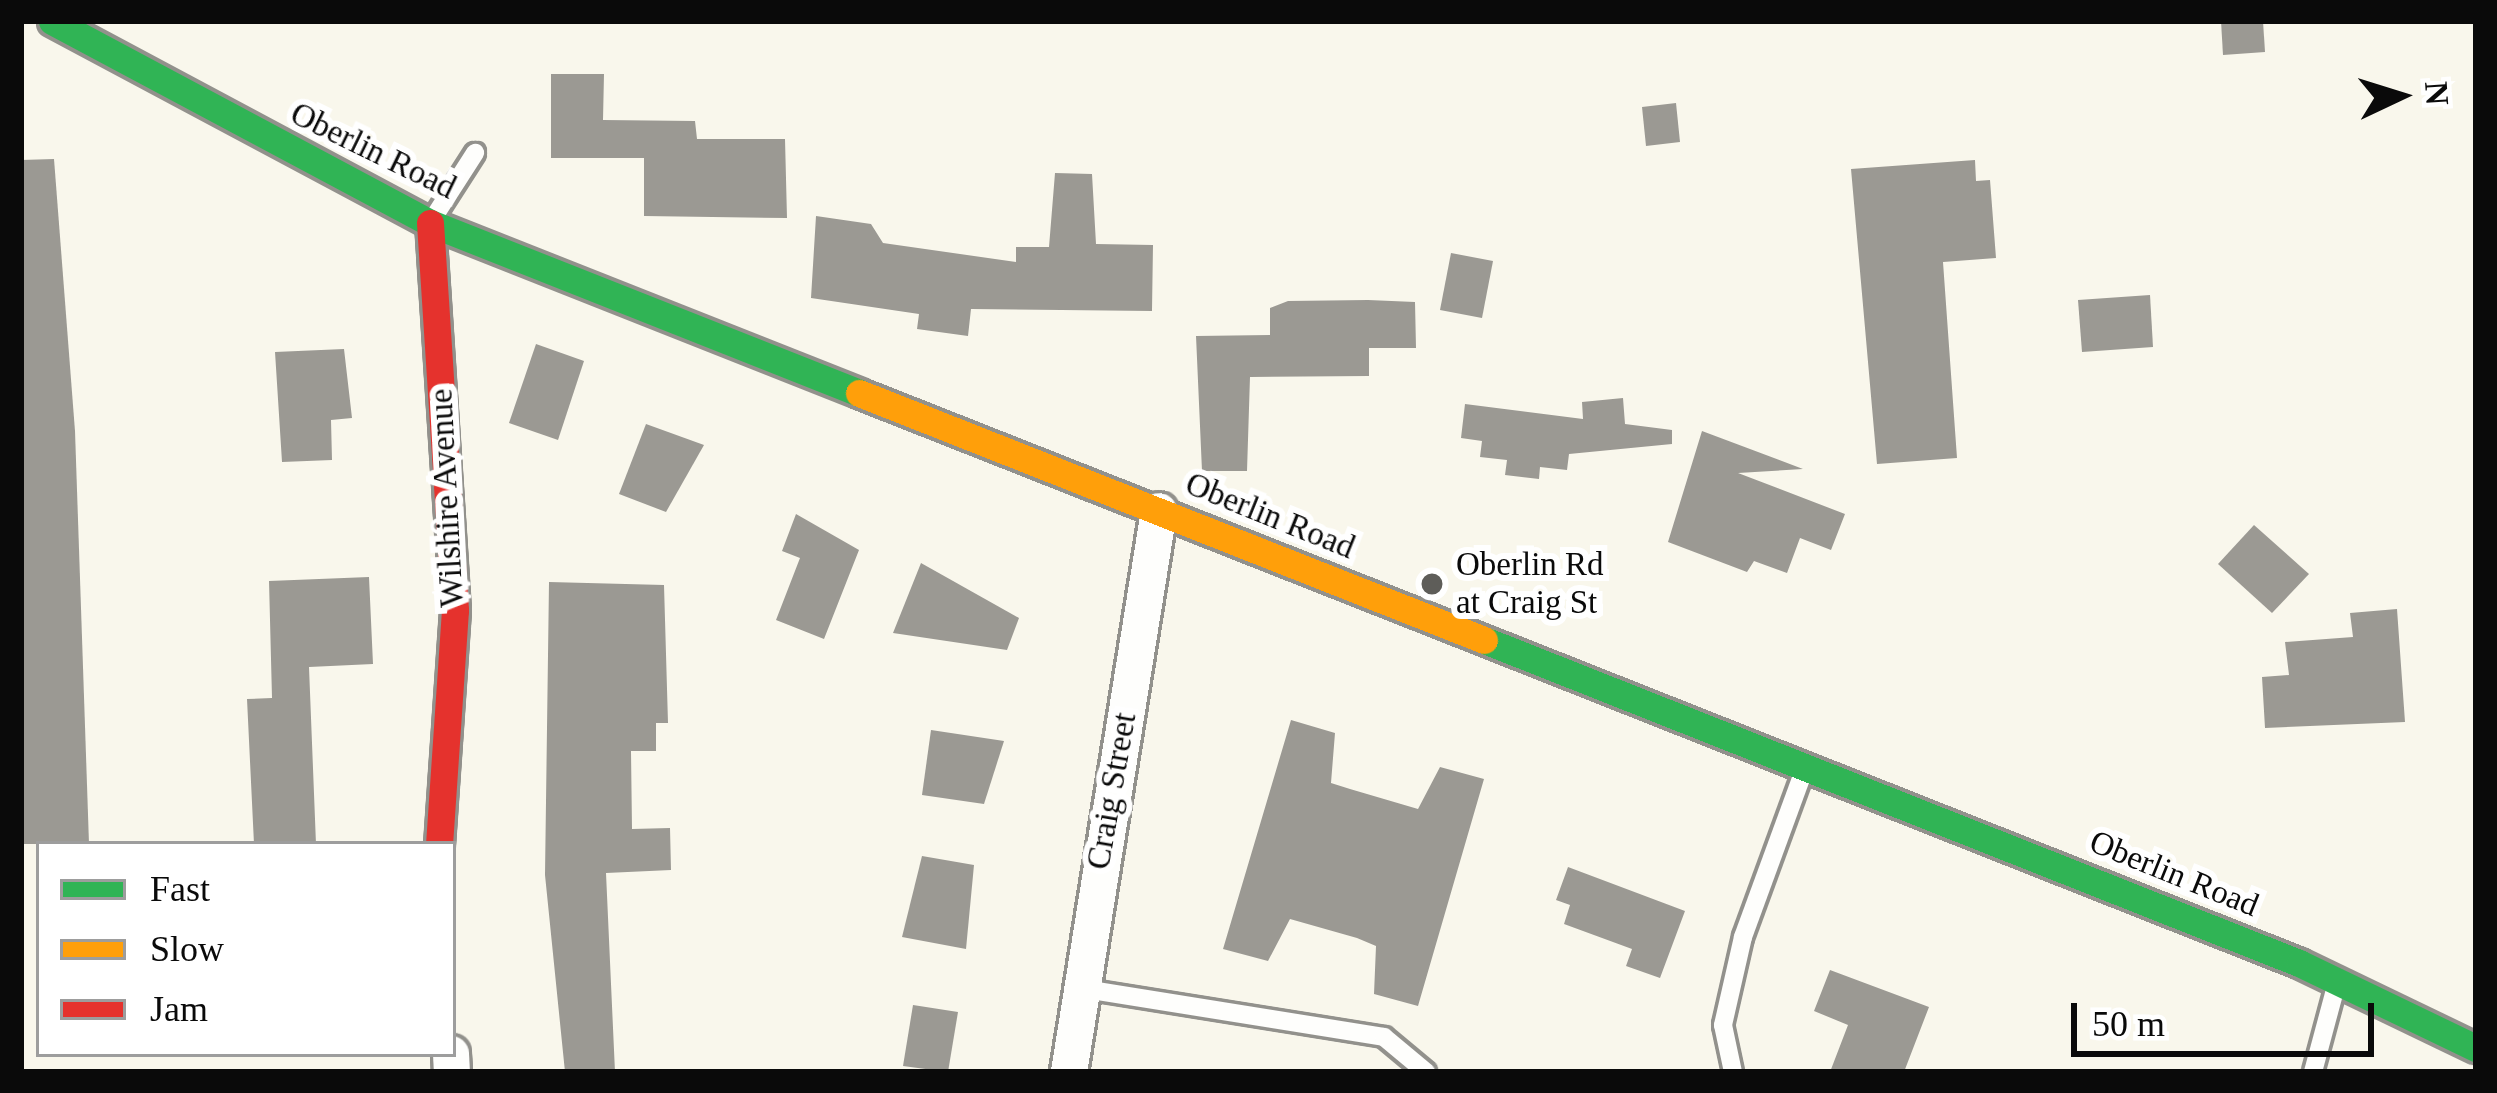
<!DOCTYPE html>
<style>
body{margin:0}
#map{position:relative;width:2497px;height:1093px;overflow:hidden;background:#f9f7ec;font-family:"Times New Roman",serif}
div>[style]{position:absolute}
.building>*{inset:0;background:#9b9993}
.roads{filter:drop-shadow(3px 0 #92918c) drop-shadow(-3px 0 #92918c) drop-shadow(0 3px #92918c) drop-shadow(0 -3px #92918c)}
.lane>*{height:18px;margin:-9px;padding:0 9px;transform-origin:9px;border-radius:9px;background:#fefefc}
.street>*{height:36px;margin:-18px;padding:0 18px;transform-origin:18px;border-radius:18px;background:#fefefc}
.fast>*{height:27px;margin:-13.5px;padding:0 13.5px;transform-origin:13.5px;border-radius:13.5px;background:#30b455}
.slow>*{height:27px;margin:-13.5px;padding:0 13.5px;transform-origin:13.5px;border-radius:13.5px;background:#ff9f0a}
.jam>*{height:27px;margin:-13.5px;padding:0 13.5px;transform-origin:13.5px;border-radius:13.5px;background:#e5322d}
.dots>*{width:33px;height:33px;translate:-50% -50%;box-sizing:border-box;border:6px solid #fff;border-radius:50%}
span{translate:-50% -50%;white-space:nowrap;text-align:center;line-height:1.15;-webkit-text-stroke:12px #fff;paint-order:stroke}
.street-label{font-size:33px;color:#0a0a0a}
.poi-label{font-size:33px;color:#0a0a0a}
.left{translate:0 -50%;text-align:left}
.frame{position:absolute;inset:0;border:24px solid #0a0a0a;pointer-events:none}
.legend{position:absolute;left:36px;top:841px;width:420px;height:216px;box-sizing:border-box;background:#fff;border:3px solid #9d9d9d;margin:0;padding:15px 21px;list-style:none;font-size:36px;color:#0a0a0a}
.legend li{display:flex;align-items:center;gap:24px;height:60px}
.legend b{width:60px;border:3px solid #9d9d9d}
.north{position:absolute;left:2341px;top:36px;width:120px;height:120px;-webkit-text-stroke:9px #fff;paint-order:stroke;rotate:86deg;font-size:33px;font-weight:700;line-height:48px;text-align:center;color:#0a0a0a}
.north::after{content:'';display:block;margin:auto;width:42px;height:54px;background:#0a0a0a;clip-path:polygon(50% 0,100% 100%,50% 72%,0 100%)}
.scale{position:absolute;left:2071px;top:1003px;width:303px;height:54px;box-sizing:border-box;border:6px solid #0a0a0a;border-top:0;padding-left:15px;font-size:36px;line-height:42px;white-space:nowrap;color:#0a0a0a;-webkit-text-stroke:9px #fff;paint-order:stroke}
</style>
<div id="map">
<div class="building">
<i style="clip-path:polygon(2221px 21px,2263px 21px,2265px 52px,2223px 55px)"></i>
<i style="clip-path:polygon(551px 74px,604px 74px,603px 120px,695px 121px,697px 139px,785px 139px,787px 218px,644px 216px,644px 158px,551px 158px)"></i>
<i style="clip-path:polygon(1676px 103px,1680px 142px,1646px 146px,1642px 107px)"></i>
<i style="clip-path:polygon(54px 159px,75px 431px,89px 844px,21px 844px,21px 160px)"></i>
<i style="clip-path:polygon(1975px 160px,1976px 181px,1990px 180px,1996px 258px,1943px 262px,1957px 458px,1877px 464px,1851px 169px)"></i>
<i style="clip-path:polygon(1055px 173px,1092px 174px,1096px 244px,1153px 245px,1152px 311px,971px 309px,968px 336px,917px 329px,919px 314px,811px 298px,816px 216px,871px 224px,883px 243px,1016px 262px,1016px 247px,1049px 247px)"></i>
<i style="clip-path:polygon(1451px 253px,1493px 261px,1482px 318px,1440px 310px)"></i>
<i style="clip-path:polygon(2150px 295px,2153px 347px,2082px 352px,2078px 300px)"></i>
<i style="clip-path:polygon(1368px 300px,1415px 302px,1416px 348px,1369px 348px,1369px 376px,1250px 377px,1247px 471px,1202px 471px,1196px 336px,1270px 335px,1270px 308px,1288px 301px)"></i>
<i style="clip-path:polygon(536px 344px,584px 361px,558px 440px,509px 423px)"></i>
<i style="clip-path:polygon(344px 349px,352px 418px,331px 420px,332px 460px,282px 462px,275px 352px)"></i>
<i style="clip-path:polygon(1623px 398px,1625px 424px,1672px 430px,1672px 444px,1569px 454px,1567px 470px,1540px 467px,1539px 479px,1505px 475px,1507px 460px,1480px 457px,1482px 441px,1461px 438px,1465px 404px,1583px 419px,1582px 402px)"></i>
<i style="clip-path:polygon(646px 424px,704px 445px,666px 512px,619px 494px)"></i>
<i style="clip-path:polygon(1702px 431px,1803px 469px,1738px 473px,1845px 514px,1831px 550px,1800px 538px,1787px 573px,1754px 561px,1747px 572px,1668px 542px)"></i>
<i style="clip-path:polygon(796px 514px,859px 550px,824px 639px,776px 620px,800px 558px,782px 551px)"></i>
<i style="clip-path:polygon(2254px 525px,2309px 574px,2272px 613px,2218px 564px)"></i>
<i style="clip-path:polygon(921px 563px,1019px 618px,1007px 650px,893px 633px)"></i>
<i style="clip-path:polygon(369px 577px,373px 664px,309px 667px,316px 844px,254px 844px,247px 699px,272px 698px,269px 581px)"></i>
<i style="clip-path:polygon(549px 582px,664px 585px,668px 723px,656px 723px,656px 751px,631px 751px,632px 829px,670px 828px,671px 870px,606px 873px,615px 1072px,565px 1072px,545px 875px)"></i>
<i style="clip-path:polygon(2397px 609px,2405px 722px,2265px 728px,2262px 677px,2289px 675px,2285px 642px,2353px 637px,2350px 613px)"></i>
<i style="clip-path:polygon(1291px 720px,1335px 733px,1331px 783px,1350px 789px,1418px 809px,1440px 767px,1484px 779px,1418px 1006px,1374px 994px,1376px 946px,1357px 938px,1290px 919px,1268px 961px,1223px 949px)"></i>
<i style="clip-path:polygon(931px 730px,1004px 741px,984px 804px,922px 795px)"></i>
<i style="clip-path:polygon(922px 856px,974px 865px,966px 949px,902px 937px)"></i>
<i style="clip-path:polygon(1568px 867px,1685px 911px,1660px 978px,1626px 966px,1632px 949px,1564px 924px,1570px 905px,1556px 900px)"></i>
<i style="clip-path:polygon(1830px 970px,1929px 1007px,1904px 1072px,1830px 1072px,1848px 1025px,1814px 1011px)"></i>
<i style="clip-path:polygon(913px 1005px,958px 1012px,948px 1072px,903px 1066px)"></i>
</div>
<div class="roads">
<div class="lane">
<i style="left:432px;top:220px;width:80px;rotate:-57.3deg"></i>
<i style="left:1079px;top:988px;width:309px;rotate:9.1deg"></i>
<i style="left:1384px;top:1037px;width:55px;rotate:39.8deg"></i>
<i style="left:1733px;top:1072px;width:48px;rotate:-102deg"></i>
<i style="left:1723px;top:1025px;width:90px;rotate:-77.2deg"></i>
<i style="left:1743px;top:937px;width:178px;rotate:-69.9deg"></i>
<i style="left:2313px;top:1072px;width:89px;rotate:-75deg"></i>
</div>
<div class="street">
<i style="left:451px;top:1054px;width:18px;rotate:87deg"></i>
<i style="left:1069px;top:1072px;width:568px;rotate:-80.89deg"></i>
</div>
<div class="fast">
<i style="left:52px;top:21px;width:429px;rotate:28.1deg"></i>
<i style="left:430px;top:223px;width:461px;rotate:21.6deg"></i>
<i style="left:1484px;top:640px;width:877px;rotate:21.62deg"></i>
<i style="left:2299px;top:963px;width:196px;rotate:25.7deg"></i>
</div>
<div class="slow">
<i style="left:859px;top:393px;width:672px;rotate:21.56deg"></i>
</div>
<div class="jam">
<i style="left:430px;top:223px;width:388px;rotate:86.3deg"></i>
<i style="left:455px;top:610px;width:235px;rotate:93.9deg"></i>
</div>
</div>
<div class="dots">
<i style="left:1432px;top:584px;background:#5e5d59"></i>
</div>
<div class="street-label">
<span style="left:373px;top:151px;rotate:26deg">Oberlin Road</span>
<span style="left:447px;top:498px;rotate:-93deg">Wilshire Avenue</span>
<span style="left:1270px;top:516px;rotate:22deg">Oberlin Road</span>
<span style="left:1112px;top:791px;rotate:-80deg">Craig Street</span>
<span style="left:2174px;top:874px;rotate:22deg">Oberlin Road</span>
</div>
<div class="poi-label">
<span class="left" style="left:1456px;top:584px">Oberlin Rd<br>at Craig St</span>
</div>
<div class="frame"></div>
<ul class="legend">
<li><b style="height:15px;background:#30b455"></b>Fast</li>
<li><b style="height:15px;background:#ff9f0a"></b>Slow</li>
<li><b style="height:15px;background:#e5322d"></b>Jam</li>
</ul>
<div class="north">N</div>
<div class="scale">50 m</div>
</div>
